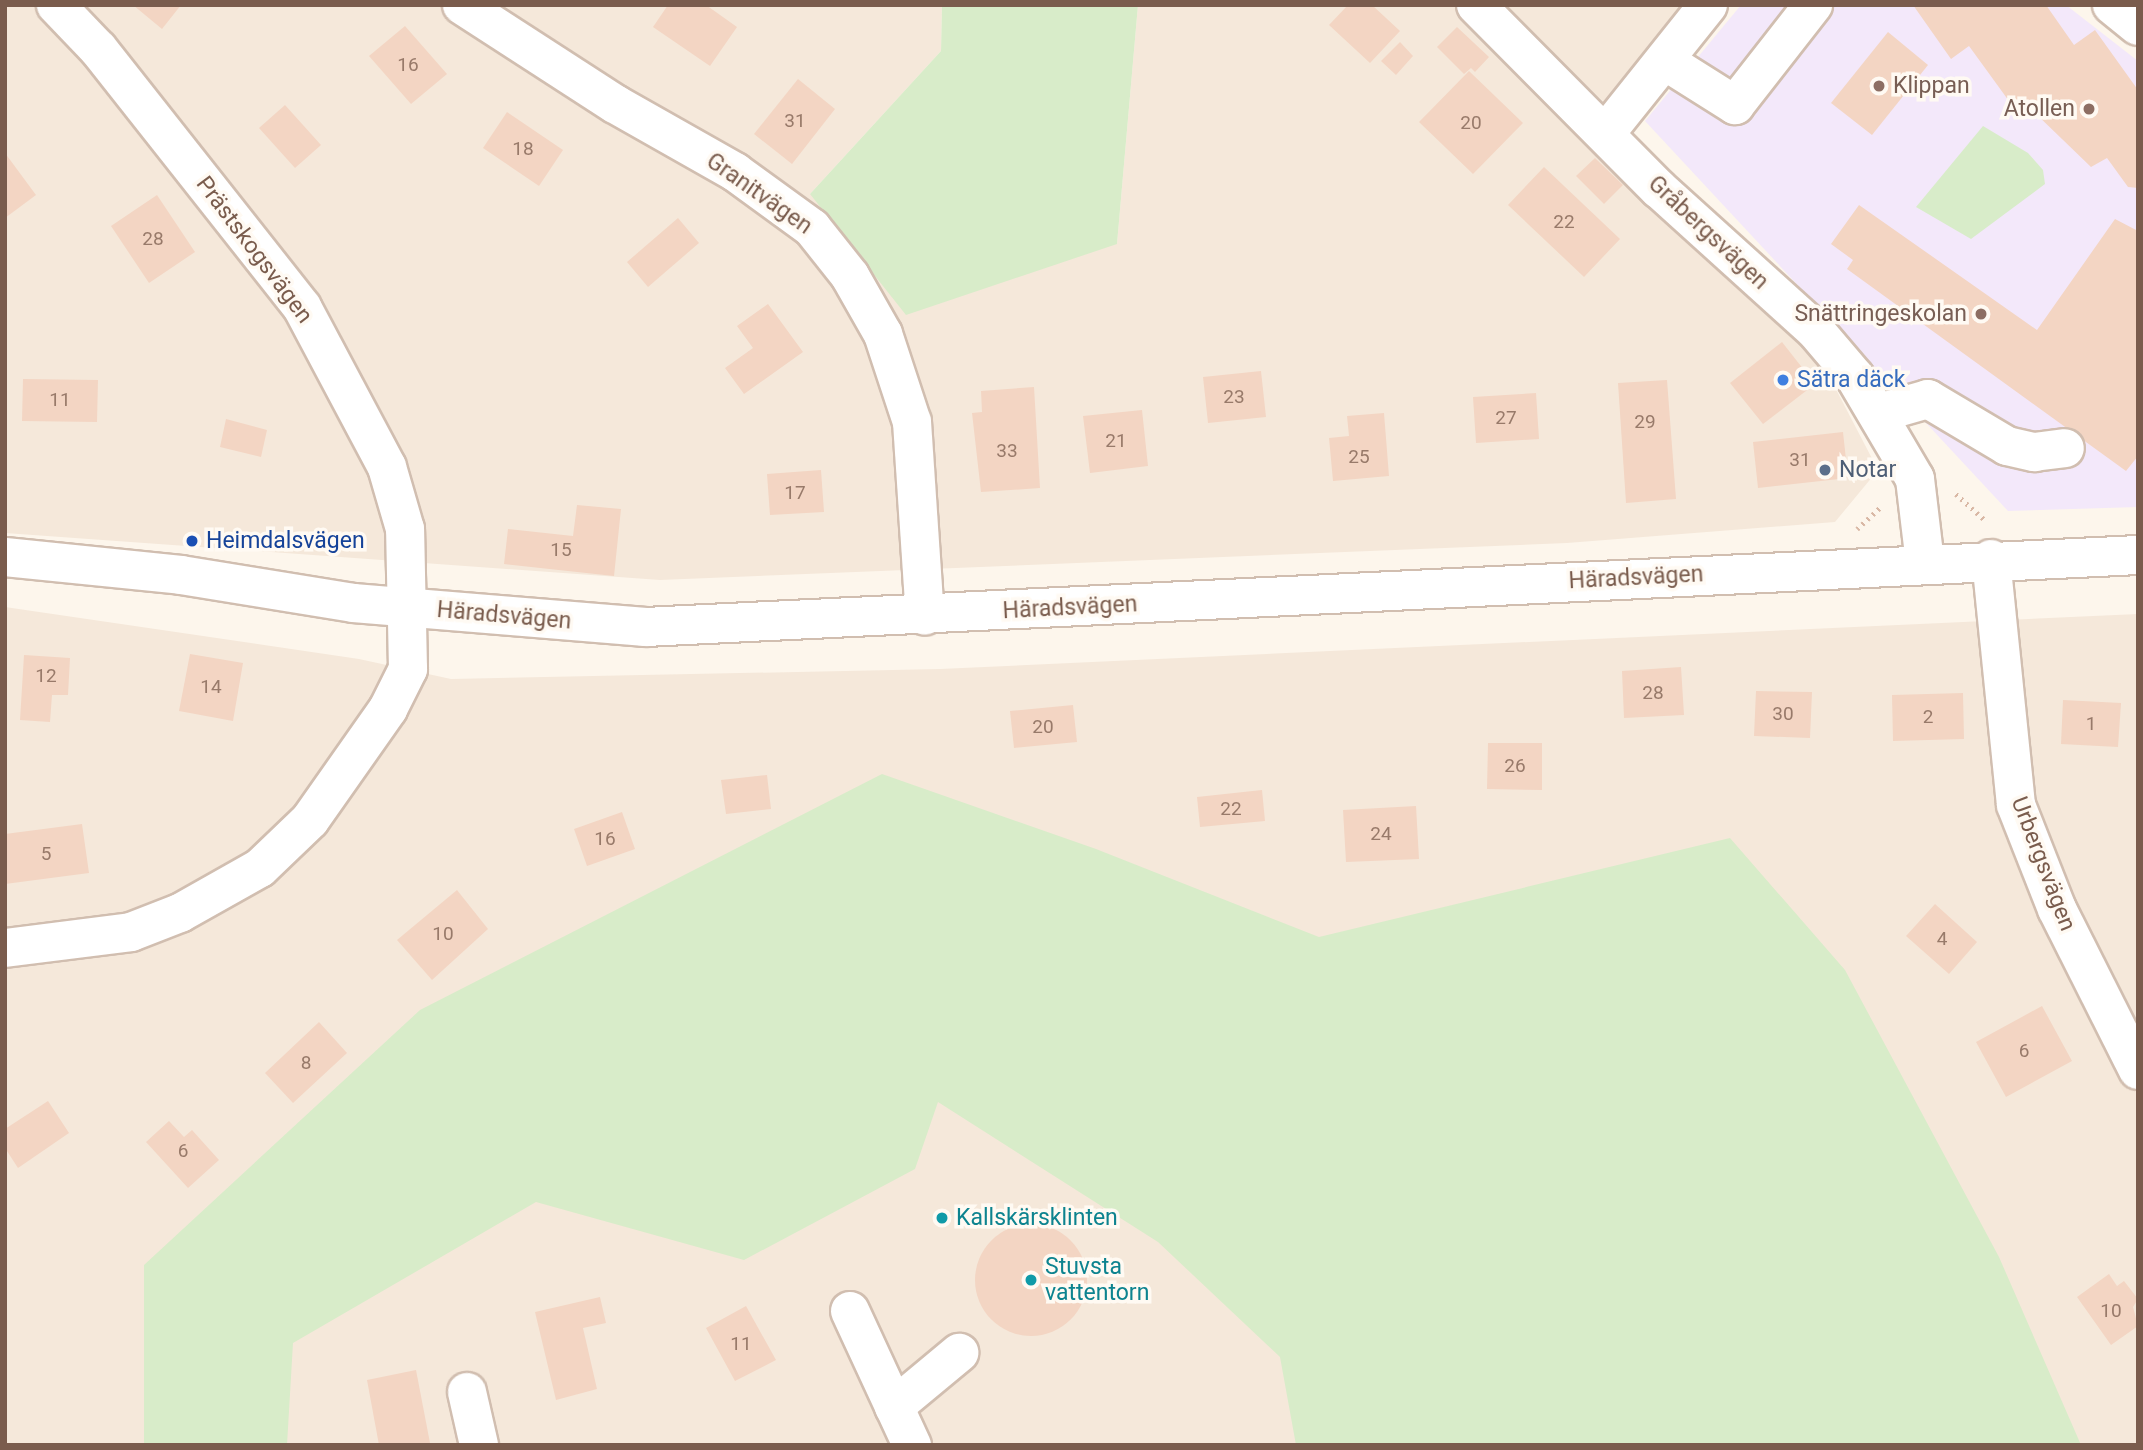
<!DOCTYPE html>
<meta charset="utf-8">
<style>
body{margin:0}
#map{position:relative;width:2143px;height:1450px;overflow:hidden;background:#fdf6ec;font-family:Roboto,sans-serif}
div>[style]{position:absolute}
.residential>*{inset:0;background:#f5e8da}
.education>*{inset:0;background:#f3e8fa}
.green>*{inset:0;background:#d8ecc9}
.building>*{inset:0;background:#f3d5c3}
.round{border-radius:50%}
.path>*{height:4.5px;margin-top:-2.25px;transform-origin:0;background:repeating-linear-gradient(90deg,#d9b8a5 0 2px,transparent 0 7px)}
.roads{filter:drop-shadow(2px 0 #d1beb0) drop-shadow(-2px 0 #d1beb0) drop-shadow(0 2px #d1beb0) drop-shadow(0 -2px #d1beb0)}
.minor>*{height:38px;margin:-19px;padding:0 19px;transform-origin:19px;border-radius:19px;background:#fff}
.dots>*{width:19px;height:19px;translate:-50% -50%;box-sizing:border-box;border:4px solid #fffaf3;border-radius:50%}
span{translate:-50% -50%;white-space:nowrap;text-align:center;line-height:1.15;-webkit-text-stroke:7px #fffaf3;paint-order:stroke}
.number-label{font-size:19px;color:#987a6a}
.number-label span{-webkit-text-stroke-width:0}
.education-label{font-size:23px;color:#785e54}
.left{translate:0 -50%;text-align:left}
.right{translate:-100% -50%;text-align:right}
.street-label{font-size:23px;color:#7a5c4d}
.shop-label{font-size:23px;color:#366cbe}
.service-label{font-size:23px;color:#4e5e75}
.transit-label{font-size:23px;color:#164399}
.culture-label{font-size:23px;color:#0d838f}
.frame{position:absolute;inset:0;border:7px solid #7a5c4d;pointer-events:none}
</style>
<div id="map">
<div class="residential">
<i style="clip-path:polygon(5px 5px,942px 5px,941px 51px,810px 194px,1117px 244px,1138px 5px,1457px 5px,1815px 349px,1878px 470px,1835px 522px,1567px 543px,660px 580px,5px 533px)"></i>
<i style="clip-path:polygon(1503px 5px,1693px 5px,1610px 108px)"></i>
<i style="clip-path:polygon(5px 607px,359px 659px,451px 679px,940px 669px,2138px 614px,2138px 1445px,5px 1445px)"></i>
</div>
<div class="education">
<i style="clip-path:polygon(1741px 5px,2066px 5px,2138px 61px,2138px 507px,2008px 511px,1645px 121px)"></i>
</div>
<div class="green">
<i style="clip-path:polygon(942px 5px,1138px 5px,1117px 244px,906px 315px,810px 194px,941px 51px)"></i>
<i style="clip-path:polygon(1983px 126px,2028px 153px,2043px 170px,2045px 184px,1971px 239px,1916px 207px)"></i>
<i style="clip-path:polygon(882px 774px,1096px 849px,1319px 937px,1730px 838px,1845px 970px,1999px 1257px,2081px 1445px,1296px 1445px,1280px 1357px,1158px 1242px,938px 1102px,915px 1169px,744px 1260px,536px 1202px,293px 1343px,287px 1445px,144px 1445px,144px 1265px,420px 1010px)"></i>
</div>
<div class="building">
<i style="clip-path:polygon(133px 5px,181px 5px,162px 29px)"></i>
<i style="clip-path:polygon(668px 5px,706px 5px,737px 27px,710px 66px,653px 27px)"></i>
<i style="clip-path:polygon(1348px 5px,1372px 5px,1400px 31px,1370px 63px,1329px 25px)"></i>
<i style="clip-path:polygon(1913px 5px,2046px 5px,2074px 45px,2095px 30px,2138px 90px,2138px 188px,2128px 187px,2107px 158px,2091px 167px,2033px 111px,2022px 119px,1969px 46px,1951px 59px)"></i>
<i style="clip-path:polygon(405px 26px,447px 74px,411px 104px,369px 56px)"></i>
<i style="clip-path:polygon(1457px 27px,1489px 57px,1475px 72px,1471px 68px,1464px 74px,1437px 47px)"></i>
<i style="clip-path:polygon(1888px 32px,1928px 65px,1872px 135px,1831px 103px)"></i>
<i style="clip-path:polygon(1400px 42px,1413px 56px,1396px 75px,1381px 61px)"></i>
<i style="clip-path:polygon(1469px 71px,1523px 123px,1473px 174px,1419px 122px)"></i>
<i style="clip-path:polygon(798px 79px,835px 109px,792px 164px,754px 134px)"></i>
<i style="clip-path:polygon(285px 105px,321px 145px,295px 168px,259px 128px)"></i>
<i style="clip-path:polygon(507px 112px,563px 150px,539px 186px,483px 148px)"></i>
<i style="clip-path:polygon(5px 153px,36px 195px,5px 218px)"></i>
<i style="clip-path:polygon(1595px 158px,1623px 185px,1604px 204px,1576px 176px)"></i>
<i style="clip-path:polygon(1544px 167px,1620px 239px,1584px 277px,1508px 205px)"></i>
<i style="clip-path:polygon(157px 195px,195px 252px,149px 283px,111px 226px)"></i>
<i style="clip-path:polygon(1859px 205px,2037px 330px,2115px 219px,2138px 231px,2138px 456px,2126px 471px,1847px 269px,1853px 260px,1831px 244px)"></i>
<i style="clip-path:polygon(678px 218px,699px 243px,648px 287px,627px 262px)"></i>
<i style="clip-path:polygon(768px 304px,803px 352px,744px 394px,725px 368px,753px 348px,737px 326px)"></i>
<i style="clip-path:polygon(1782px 342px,1815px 384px,1763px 424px,1730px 383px)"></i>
<i style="clip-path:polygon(1261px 371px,1266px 417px,1208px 423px,1203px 377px)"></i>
<i style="clip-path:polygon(23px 379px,98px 380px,97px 422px,22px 421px)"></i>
<i style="clip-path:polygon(1667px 380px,1676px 499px,1626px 503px,1618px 383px)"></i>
<i style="clip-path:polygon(1034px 387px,1040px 488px,981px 492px,972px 413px,982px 412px,981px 391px)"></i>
<i style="clip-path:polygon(1536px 393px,1539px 439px,1476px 443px,1473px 397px)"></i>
<i style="clip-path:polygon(1142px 410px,1148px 466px,1090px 473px,1083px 416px)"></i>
<i style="clip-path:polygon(1384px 413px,1389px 476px,1333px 481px,1329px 438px,1349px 436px,1347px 416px)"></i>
<i style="clip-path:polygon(226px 419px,267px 430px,261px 457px,220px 447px)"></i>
<i style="clip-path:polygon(1843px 432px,1848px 478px,1758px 488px,1753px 442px)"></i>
<i style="clip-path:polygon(821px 470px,824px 512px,770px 515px,767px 474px)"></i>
<i style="clip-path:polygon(577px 505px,621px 509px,614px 576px,504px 564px,508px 529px,573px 536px)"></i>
<i style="clip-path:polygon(190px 654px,243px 663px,233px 721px,179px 711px)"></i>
<i style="clip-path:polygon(24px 655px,70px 658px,68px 695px,52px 695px,50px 722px,20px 720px)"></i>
<i style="clip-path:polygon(1681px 667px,1684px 715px,1624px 718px,1622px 671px)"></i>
<i style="clip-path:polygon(1756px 691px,1812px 692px,1810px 738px,1754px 736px)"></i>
<i style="clip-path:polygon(1963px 693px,1964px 739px,1893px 741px,1892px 695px)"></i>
<i style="clip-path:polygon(2063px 700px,2121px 703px,2118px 747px,2061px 744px)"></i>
<i style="clip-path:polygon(1073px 705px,1077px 742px,1014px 748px,1010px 711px)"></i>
<i style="clip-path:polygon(1488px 743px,1542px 743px,1542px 790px,1487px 789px)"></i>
<i style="clip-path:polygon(767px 775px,771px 809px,726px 814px,721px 780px)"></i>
<i style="clip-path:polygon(1262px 790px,1265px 821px,1200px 827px,1197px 797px)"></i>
<i style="clip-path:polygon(1416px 806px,1419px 859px,1346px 862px,1343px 810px)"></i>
<i style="clip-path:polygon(622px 812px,635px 849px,587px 866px,574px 829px)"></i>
<i style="clip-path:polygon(82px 824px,89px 873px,5px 884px,5px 834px)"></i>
<i style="clip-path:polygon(457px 890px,488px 929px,432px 980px,397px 940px)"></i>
<i style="clip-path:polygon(1935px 904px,1977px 942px,1949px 974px,1906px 936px)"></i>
<i style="clip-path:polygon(2042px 1006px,2072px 1061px,2006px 1097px,1976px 1042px)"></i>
<i style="clip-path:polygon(319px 1022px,347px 1053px,293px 1103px,265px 1073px)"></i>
<i style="clip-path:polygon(48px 1101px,69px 1133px,18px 1168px,5px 1148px,5px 1129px)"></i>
<i style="clip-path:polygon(169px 1121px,184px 1137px,192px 1130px,219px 1160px,188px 1188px,146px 1142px)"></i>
<i class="round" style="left:975px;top:1224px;width:112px;height:112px"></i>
<i style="clip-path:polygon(2109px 1274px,2117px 1286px,2124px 1281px,2138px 1299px,2133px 1307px,2138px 1326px,2111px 1345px,2077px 1297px)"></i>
<i style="clip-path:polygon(600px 1297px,606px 1323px,583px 1328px,597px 1389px,556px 1400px,535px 1312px)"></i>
<i style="clip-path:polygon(746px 1306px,776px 1360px,735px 1381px,706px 1328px)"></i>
<i style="clip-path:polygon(416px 1370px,430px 1443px,379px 1445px,367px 1380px)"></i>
</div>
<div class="path">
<i style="left:1956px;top:494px;width:40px;rotate:42deg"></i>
<i style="left:1857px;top:529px;width:33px;rotate:-43deg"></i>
</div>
<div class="roads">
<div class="minor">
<i style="left:462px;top:5px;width:182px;rotate:32.9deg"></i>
<i style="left:615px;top:104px;width:138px;rotate:29.5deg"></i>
<i style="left:735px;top:172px;width:95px;rotate:36deg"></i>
<i style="left:812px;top:228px;width:61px;rotate:51.6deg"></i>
<i style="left:850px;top:276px;width:67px;rotate:60.4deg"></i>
<i style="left:883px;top:334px;width:93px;rotate:71.8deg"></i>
<i style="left:912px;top:422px;width:194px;rotate:86.2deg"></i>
<i style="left:1476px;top:5px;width:260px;rotate:45.2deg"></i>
<i style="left:1659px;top:189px;width:210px;rotate:42.1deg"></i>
<i style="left:1815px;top:330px;width:62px;rotate:49.6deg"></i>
<i style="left:1855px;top:377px;width:118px;rotate:59.5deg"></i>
<i style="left:1915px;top:479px;width:85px;rotate:83.2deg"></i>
<i style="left:2112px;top:5px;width:33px;rotate:39deg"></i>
<i style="left:1665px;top:61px;width:83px;rotate:32.2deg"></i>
<i style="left:1735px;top:105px;width:127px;rotate:-52deg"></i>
<i style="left:1605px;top:134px;width:165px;rotate:-51.4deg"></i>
<i style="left:1879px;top:413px;width:51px;rotate:-15.9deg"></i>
<i style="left:1928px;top:399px;width:92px;rotate:30.7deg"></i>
<i style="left:2007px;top:446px;width:28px;rotate:13deg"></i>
<i style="left:2034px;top:452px;width:31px;rotate:-7deg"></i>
<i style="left:5px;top:557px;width:177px;rotate:5.8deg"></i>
<i style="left:181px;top:575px;width:175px;rotate:9.2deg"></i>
<i style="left:354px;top:603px;width:292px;rotate:4.7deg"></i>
<i style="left:645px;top:627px;width:1495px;rotate:-2.76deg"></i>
<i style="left:1991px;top:559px;width:247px;rotate:84.2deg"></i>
<i style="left:2016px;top:805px;width:112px;rotate:68.5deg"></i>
<i style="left:2057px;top:909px;width:180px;rotate:63.3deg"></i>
<i style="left:5px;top:948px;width:127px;rotate:-7.2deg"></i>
<i style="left:131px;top:932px;width:53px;rotate:-21.2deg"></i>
<i style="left:180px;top:913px;width:92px;rotate:-29.4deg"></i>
<i style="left:260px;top:868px;width:69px;rotate:-43.8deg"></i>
<i style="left:310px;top:820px;width:136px;rotate:-54.9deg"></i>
<i style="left:388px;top:709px;width:45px;rotate:-63.4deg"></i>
<i style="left:408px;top:669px;width:140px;rotate:-91.2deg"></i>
<i style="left:405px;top:529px;width:65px;rotate:-106.2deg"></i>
<i style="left:387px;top:467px;width:181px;rotate:-118deg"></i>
<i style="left:302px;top:307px;width:329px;rotate:-128.3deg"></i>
<i style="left:98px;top:49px;width:61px;rotate:-133.7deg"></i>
<i style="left:850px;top:1311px;width:148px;rotate:65.2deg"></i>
<i style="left:467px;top:1392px;width:54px;rotate:77.2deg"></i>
<i style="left:894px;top:1407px;width:85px;rotate:-39.7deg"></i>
</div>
</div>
<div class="dots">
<i style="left:1879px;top:86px;background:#8d6e63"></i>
<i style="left:2089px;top:109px;background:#8d6e63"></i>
<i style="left:1981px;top:314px;background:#8d6e63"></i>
<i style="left:1783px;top:380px;background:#3f7fe0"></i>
<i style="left:1825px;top:470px;background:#5c6f8a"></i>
<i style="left:192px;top:541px;background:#1a4fb4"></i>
<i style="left:942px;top:1218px;background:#0f9aa8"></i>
<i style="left:1031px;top:1280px;background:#0f9aa8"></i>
</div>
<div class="number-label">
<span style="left:408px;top:65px">16</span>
<span style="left:795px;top:121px">31</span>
<span style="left:1471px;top:123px">20</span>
<span style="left:523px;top:149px">18</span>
<span style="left:1564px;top:222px">22</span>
<span style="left:153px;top:239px">28</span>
<span style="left:1234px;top:397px">23</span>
<span style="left:60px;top:400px">11</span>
<span style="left:1506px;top:418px">27</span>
<span style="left:1645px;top:422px">29</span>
<span style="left:1116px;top:441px">21</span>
<span style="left:1007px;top:451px">33</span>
<span style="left:1359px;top:457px">25</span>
<span style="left:1800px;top:460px">31</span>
<span style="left:795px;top:493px">17</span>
<span style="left:561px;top:550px">15</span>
<span style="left:46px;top:676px">12</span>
<span style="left:211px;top:687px">14</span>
<span style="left:1653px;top:693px">28</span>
<span style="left:1783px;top:714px">30</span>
<span style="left:1928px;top:717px">2</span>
<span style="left:2091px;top:724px">1</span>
<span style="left:1043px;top:727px">20</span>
<span style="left:1515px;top:766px">26</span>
<span style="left:1231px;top:809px">22</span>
<span style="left:1381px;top:834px">24</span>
<span style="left:605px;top:839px">16</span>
<span style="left:46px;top:854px">5</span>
<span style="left:443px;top:934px">10</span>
<span style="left:1942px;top:939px">4</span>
<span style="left:2024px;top:1051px">6</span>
<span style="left:306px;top:1063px">8</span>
<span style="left:183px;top:1151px">6</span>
<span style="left:2111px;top:1311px">10</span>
<span style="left:741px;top:1344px">11</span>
</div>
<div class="education-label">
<span class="left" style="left:1893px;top:86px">Klippan</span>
<span class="right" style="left:2075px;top:109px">Atollen</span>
<span class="right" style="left:1967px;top:314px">Snättringeskolan</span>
</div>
<div class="street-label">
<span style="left:759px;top:194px;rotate:35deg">Granitvägen</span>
<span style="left:1708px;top:233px;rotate:43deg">Gråbergsvägen</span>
<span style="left:254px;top:250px;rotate:53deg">Prästskogsvägen</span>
<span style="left:1636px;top:578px;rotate:-3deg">Häradsvägen</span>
<span style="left:1070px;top:608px;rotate:-3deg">Häradsvägen</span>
<span style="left:504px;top:616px;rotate:5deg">Häradsvägen</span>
<span style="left:2043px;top:864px;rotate:69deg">Urbergsvägen</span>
</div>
<div class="shop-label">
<span class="left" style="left:1797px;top:380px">Sätra däck</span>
</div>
<div class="service-label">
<span class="left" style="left:1839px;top:470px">Notar</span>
</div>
<div class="transit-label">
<span class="left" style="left:206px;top:541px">Heimdalsvägen</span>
</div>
<div class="culture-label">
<span class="left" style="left:956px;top:1218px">Kallskärsklinten</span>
<span class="left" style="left:1045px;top:1280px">Stuvsta<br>vattentorn</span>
</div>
<div class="frame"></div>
</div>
